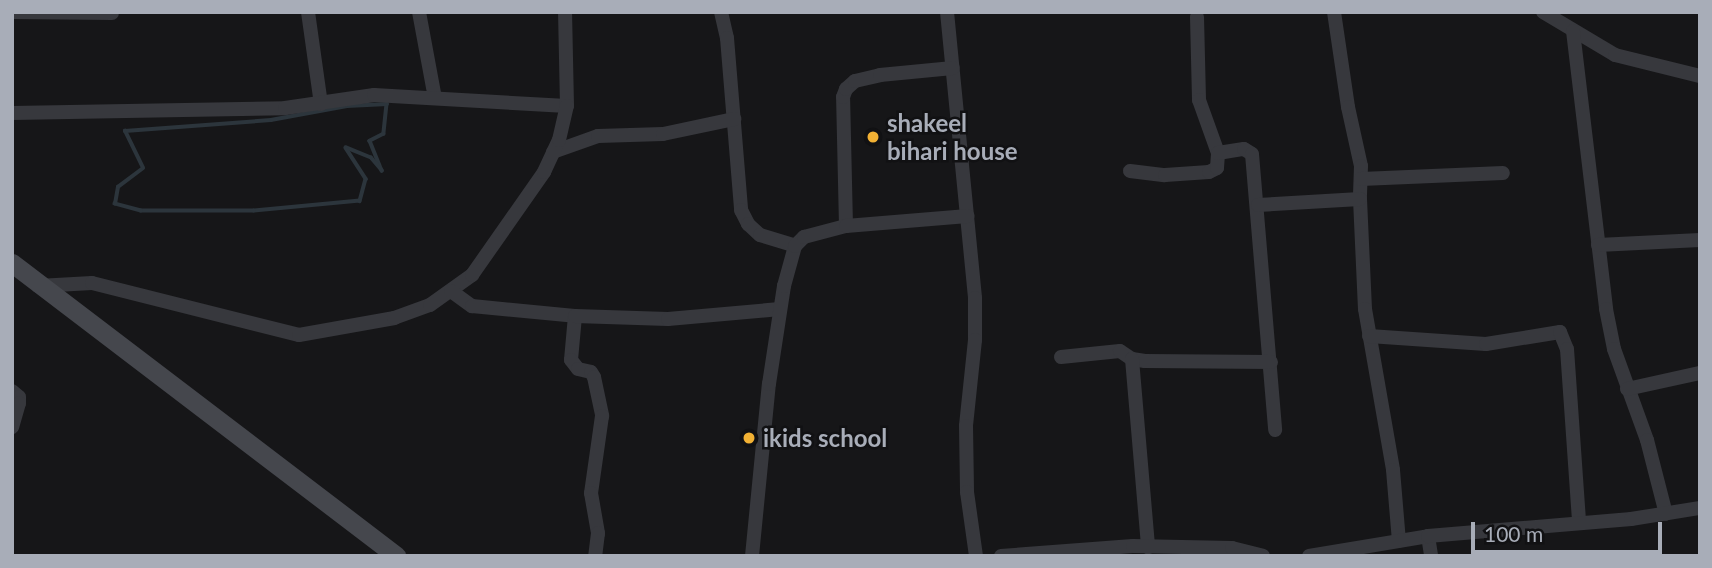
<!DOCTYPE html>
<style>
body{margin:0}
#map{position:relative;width:1712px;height:568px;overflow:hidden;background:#161618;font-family:Lato,sans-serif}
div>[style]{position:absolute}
.stream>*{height:3.5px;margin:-1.75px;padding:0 1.75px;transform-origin:1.75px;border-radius:1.75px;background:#2c353c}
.street>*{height:14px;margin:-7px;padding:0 7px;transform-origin:7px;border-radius:7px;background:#37383d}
.secondary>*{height:19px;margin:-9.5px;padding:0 9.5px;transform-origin:9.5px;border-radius:9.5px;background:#45474d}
.dots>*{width:19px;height:19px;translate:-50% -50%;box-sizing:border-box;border:4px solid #111113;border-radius:50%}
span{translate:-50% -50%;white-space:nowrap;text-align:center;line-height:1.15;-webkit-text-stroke:5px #111113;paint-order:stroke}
.poi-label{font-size:24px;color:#a8adb8;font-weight:700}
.left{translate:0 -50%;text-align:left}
.frame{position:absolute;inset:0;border:14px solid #a8adb8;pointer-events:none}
.scale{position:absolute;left:1471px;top:522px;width:191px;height:32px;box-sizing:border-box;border:4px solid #a8adb8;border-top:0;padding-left:9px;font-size:21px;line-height:24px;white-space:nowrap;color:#a8adb8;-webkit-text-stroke:5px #111113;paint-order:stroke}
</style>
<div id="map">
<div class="stream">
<i style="left:387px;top:104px;width:30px;rotate:96deg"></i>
<i style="left:384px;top:134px;width:16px;rotate:153deg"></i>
<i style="left:370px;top:141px;width:32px;rotate:68deg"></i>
<i style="left:382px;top:171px;width:17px;rotate:-130deg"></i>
<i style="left:371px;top:158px;width:27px;rotate:-158deg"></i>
<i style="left:346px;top:148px;width:37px;rotate:57deg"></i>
<i style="left:366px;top:179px;width:23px;rotate:105deg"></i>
<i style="left:360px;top:201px;width:106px;rotate:174.6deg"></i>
<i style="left:254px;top:211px;width:113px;rotate:180deg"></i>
<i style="left:141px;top:211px;width:27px;rotate:-165deg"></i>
<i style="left:115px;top:204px;width:17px;rotate:-80deg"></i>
<i style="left:118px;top:187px;width:31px;rotate:-37deg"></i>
<i style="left:143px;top:168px;width:41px;rotate:-115.9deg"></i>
<i style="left:125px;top:131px;width:146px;rotate:-4.3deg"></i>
<i style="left:271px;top:120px;width:77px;rotate:-10.4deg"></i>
<i style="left:347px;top:106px;width:40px;rotate:-2.9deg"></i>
</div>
<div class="street">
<i style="left:12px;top:12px;width:100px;rotate:0.6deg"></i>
<i style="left:308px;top:12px;width:93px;rotate:82deg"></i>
<i style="left:419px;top:12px;width:87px;rotate:79.5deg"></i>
<i style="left:721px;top:12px;width:27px;rotate:77deg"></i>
<i style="left:727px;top:38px;width:173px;rotate:85.3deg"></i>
<i style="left:741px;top:210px;width:16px;rotate:63deg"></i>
<i style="left:748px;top:224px;width:16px;rotate:43deg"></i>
<i style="left:760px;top:235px;width:37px;rotate:17deg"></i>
<i style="left:947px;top:12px;width:287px;rotate:84.4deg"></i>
<i style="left:975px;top:298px;width:42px;rotate:90deg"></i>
<i style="left:975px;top:340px;width:86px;rotate:96deg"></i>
<i style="left:966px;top:426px;width:66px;rotate:89.1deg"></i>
<i style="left:967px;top:492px;width:65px;rotate:82deg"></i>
<i style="left:1334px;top:12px;width:96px;rotate:81.6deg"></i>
<i style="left:1348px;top:107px;width:60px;rotate:77.6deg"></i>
<i style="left:1361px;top:166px;width:33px;rotate:92deg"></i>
<i style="left:1360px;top:199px;width:110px;rotate:87.4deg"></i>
<i style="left:1365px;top:309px;width:163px;rotate:80.1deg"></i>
<i style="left:1393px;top:470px;width:71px;rotate:85.2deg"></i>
<i style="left:1543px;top:12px;width:84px;rotate:30.8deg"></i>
<i style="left:1615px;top:55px;width:88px;rotate:13.9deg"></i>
<i style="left:1197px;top:17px;width:83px;rotate:88.6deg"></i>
<i style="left:1199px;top:100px;width:56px;rotate:70.3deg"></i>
<i style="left:1573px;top:31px;width:280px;rotate:83.2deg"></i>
<i style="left:1606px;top:309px;width:41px;rotate:78.7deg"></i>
<i style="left:1614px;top:349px;width:97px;rotate:70.1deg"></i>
<i style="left:1647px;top:440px;width:76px;rotate:75.6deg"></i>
<i style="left:12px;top:113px;width:273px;rotate:-1deg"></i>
<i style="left:285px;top:108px;width:90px;rotate:-8.3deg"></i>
<i style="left:374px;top:95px;width:193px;rotate:3.3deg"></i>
<i style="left:567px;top:106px;width:94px;rotate:-91.2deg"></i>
<i style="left:553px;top:152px;width:48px;rotate:-19.6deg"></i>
<i style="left:598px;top:136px;width:65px;rotate:-1.8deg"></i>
<i style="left:663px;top:134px;width:73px;rotate:-11.9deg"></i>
<i style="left:1130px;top:171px;width:35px;rotate:7deg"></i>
<i style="left:1165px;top:175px;width:44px;rotate:-3.9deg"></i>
<i style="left:1209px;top:172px;width:9px;rotate:-27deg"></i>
<i style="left:1217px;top:168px;width:15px;rotate:-86deg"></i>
<i style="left:1218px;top:153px;width:26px;rotate:-9deg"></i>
<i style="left:1244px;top:149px;width:9px;rotate:32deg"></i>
<i style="left:1252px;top:154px;width:277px;rotate:85.2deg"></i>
<i style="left:1361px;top:179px;width:142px;rotate:-2.4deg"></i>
<i style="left:1258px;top:205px;width:102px;rotate:-3.4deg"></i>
<i style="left:846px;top:226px;width:129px;rotate:-91.3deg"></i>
<i style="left:843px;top:97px;width:9px;rotate:-69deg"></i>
<i style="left:846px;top:89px;width:12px;rotate:-42deg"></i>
<i style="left:855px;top:81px;width:26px;rotate:-13deg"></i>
<i style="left:880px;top:75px;width:73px;rotate:-5.5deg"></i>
<i style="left:1598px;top:245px;width:102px;rotate:-2.8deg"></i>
<i style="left:38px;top:286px;width:54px;rotate:-3.2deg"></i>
<i style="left:92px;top:283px;width:213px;rotate:14.1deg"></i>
<i style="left:299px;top:335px;width:97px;rotate:-10.1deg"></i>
<i style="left:394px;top:318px;width:38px;rotate:-20deg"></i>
<i style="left:430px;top:305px;width:52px;rotate:-35.5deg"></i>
<i style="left:472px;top:275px;width:126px;rotate:-55deg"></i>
<i style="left:544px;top:172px;width:35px;rotate:-65deg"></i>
<i style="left:559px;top:140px;width:35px;rotate:-77deg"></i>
<i style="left:451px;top:291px;width:26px;rotate:36deg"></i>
<i style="left:472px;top:306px;width:103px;rotate:5.5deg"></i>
<i style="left:575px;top:316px;width:44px;rotate:95.2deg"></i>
<i style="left:571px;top:360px;width:11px;rotate:52deg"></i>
<i style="left:578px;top:369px;width:13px;rotate:13deg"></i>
<i style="left:591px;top:372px;width:6px;rotate:59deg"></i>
<i style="left:594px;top:377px;width:40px;rotate:78deg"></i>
<i style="left:602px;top:416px;width:78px;rotate:98.1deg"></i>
<i style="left:591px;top:493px;width:41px;rotate:80.1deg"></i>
<i style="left:598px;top:533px;width:23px;rotate:97deg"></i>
<i style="left:575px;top:316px;width:93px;rotate:1.8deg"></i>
<i style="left:668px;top:319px;width:112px;rotate:-5.1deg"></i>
<i style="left:1369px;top:336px;width:117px;rotate:3.9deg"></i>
<i style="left:1486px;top:344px;width:75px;rotate:-9.2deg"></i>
<i style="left:1560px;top:332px;width:18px;rotate:68deg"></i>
<i style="left:1567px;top:349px;width:173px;rotate:86deg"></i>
<i style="left:1061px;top:357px;width:59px;rotate:-5.8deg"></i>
<i style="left:1120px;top:351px;width:14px;rotate:34deg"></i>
<i style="left:1132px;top:359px;width:13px;rotate:9deg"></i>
<i style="left:1145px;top:361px;width:126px;rotate:0.5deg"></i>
<i style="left:1132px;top:359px;width:189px;rotate:85.1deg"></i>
<i style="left:1627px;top:389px;width:75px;rotate:-12.4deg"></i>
<i style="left:12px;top:391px;width:9px;rotate:41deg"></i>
<i style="left:19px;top:397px;width:6px;rotate:90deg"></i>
<i style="left:19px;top:403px;width:25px;rotate:106deg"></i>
<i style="left:1428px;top:536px;width:20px;rotate:81deg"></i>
<i style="left:752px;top:556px;width:173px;rotate:-84.4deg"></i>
<i style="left:769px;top:384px;width:99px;rotate:-81.3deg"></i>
<i style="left:784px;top:286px;width:41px;rotate:-74.6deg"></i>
<i style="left:795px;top:246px;width:13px;rotate:-45deg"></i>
<i style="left:804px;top:237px;width:43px;rotate:-14.7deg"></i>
<i style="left:846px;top:226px;width:122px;rotate:-4.7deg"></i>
<i style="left:1001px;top:556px;width:132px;rotate:-4.3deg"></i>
<i style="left:1133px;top:546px;width:99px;rotate:1.2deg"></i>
<i style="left:1232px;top:548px;width:32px;rotate:14deg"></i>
<i style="left:1309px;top:556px;width:121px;rotate:-9.5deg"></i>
<i style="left:1428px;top:536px;width:204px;rotate:-4.8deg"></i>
<i style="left:1631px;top:519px;width:70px;rotate:-9.1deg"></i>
</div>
<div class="secondary">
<i style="left:12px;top:263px;width:483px;rotate:37.3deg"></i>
</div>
<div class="dots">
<i style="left:873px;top:137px;background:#f2b134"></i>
<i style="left:749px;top:438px;background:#f2b134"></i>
</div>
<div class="poi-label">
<span class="left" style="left:887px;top:137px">shakeel<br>bihari house</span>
<span class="left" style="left:763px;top:438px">ikids school</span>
</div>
<div class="frame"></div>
<div class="scale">100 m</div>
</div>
